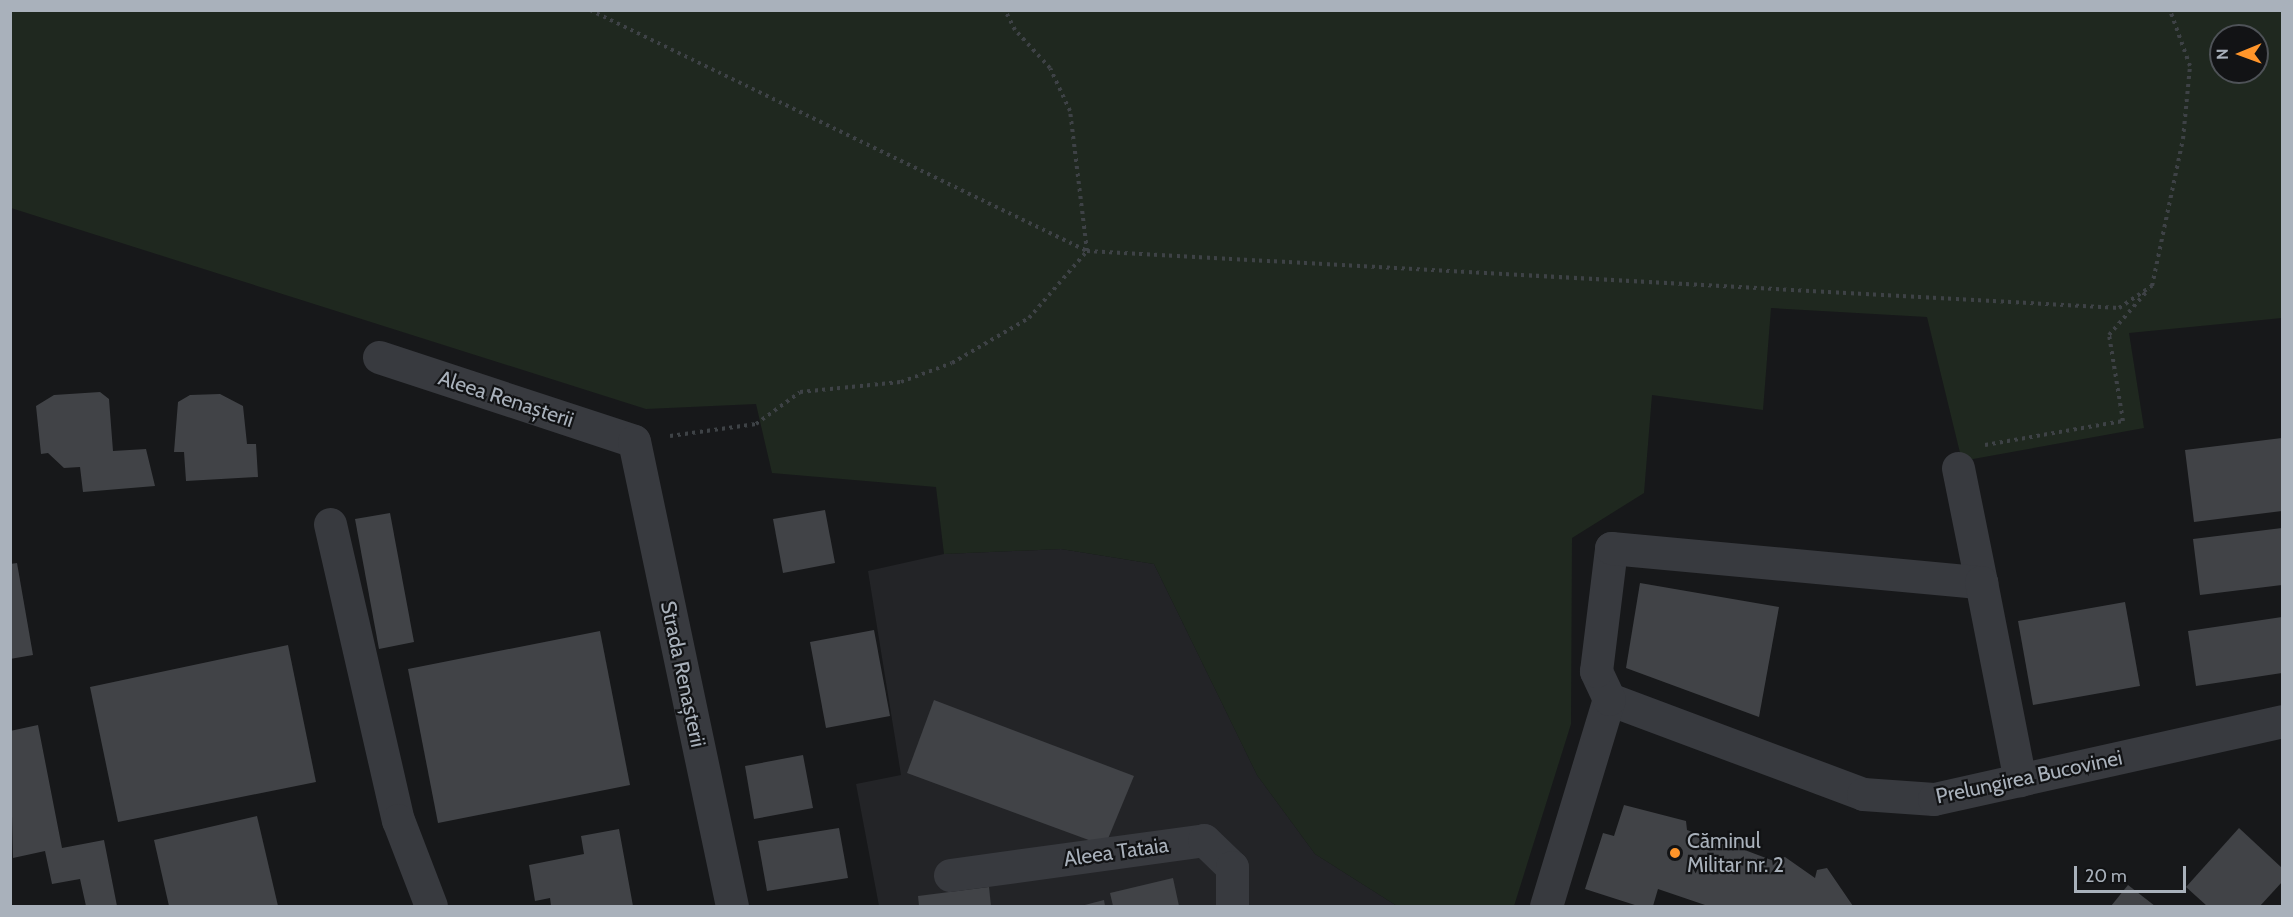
<!DOCTYPE html>
<meta charset="utf-8">
<style>
body{margin:0}
#map{position:relative;width:2293px;height:917px;overflow:hidden;background:#17181a;font-family:Cabin,sans-serif}
div>[style]{position:absolute}
.built>*{inset:0;background:#232427}
.green>*{inset:0;background:#1f281f}
.building>*{inset:0;background:#414347}
.path>*{height:4px;margin-top:-2px;transform-origin:0;background:repeating-linear-gradient(90deg,#3e4246 0 3px,transparent 0 7.5px)}
.minor>*{height:33px;margin:-16.5px;padding:0 16.5px;transform-origin:16.5px;border-radius:16.5px;background:#383a3f}
.dots>*{width:16px;height:16px;translate:-50% -50%;box-sizing:border-box;border:3px solid #121315;border-radius:50%}
span{translate:-50% -50%;white-space:nowrap;text-align:center;line-height:1.15;-webkit-text-stroke:4.5px #121315;paint-order:stroke}
.street-label{font-size:21px;color:#a9b1bb}
.poi-label{font-size:21px;color:#a9b1bb}
.left{translate:0 -50%;text-align:left}
.frame{position:absolute;inset:0;border:12px solid #a9b1bb;pointer-events:none}
.north{position:absolute;left:2209px;top:24px;width:60px;height:60px;box-sizing:border-box;background:#121315;border:2px solid #4e5257;border-radius:50%;rotate:269deg;font-size:16px;font-weight:700;line-height:24px;text-align:center;color:#a9b1bb}
.north::after{content:'';display:block;margin:auto;width:21px;height:27px;background:#ff952a;clip-path:polygon(50% 0,100% 100%,50% 72%,0 100%)}
.scale{position:absolute;left:2074px;top:866px;width:112px;height:27px;box-sizing:border-box;border:3px solid #a9b1bb;border-top:0;padding-left:8px;font-size:18px;line-height:21px;white-space:nowrap;color:#a9b1bb;-webkit-text-stroke:4px #121315;paint-order:stroke}
</style>
<div id="map">
<div class="built">
<i style="clip-path:polygon(1061px 549px,1154px 564px,1257px 775px,1315px 854px,1397px 906px,879px 906px,856px 784px,901px 775px,868px 571px,944px 554px)"></i>
</div>
<div class="green">
<i style="clip-path:polygon(evenodd,11px 11px,2282px 11px,2282px 318px,2129px 333px,2144px 428px,1962px 461px,1927px 317px,1771px 308px,1763px 410px,1652px 395px,1644px 493px,1572px 538px,1571px 724px,1514px 906px,1397px 906px,1315px 854px,1257px 775px,1154px 564px,1061px 549px,944px 554px,936px 487px,772px 473px,756px 404px,646px 409px,11px 208px,11px 11px,2221px 36px,2257px 36px,2257px 72px,2221px 72px,2221px 36px)"></i>
</div>
<div class="building">
<i style="clip-path:polygon(100px 392px,109px 399px,113px 451px,146px 449px,155px 486px,83px 492px,80px 467px,64px 468px,48px 453px,41px 454px,36px 406px,54px 395px)"></i>
<i style="clip-path:polygon(220px 394px,243px 406px,247px 444px,256px 444px,258px 477px,186px 481px,184px 452px,174px 452px,178px 402px,190px 395px)"></i>
<i style="clip-path:polygon(2282px 438px,2282px 511px,2194px 522px,2185px 450px)"></i>
<i style="clip-path:polygon(825px 510px,835px 563px,783px 573px,773px 519px)"></i>
<i style="clip-path:polygon(390px 513px,414px 642px,379px 649px,355px 519px)"></i>
<i style="clip-path:polygon(2282px 528px,2282px 585px,2200px 595px,2193px 539px)"></i>
<i style="clip-path:polygon(17px 563px,33px 655px,10px 659px,10px 564px)"></i>
<i style="clip-path:polygon(1640px 583px,1779px 607px,1759px 717px,1626px 668px)"></i>
<i style="clip-path:polygon(2125px 602px,2140px 686px,2033px 705px,2018px 621px)"></i>
<i style="clip-path:polygon(2282px 617px,2282px 673px,2196px 686px,2188px 631px)"></i>
<i style="clip-path:polygon(874px 630px,890px 716px,826px 728px,810px 642px)"></i>
<i style="clip-path:polygon(600px 631px,630px 785px,438px 823px,408px 669px)"></i>
<i style="clip-path:polygon(288px 645px,316px 782px,118px 822px,90px 687px)"></i>
<i style="clip-path:polygon(934px 700px,1134px 776px,1105px 846px,907px 773px)"></i>
<i style="clip-path:polygon(38px 725px,62px 848px,104px 840px,117px 906px,86px 906px,80px 879px,52px 884px,45px 851px,13px 858px,10px 731px)"></i>
<i style="clip-path:polygon(803px 755px,813px 808px,754px 819px,745px 766px)"></i>
<i style="clip-path:polygon(1624px 805px,1686px 821px,1687px 830px,1715px 840px,1738px 840px,1742px 849px,1774px 861px,1785px 857px,1815px 878px,1817px 870px,1827px 868px,1853px 906px,1708px 906px,1658px 889px,1653px 906px,1638px 906px,1585px 889px,1603px 833px,1614px 836px)"></i>
<i style="clip-path:polygon(257px 816px,278px 906px,169px 906px,154px 840px)"></i>
<i style="clip-path:polygon(839px 828px,848px 878px,767px 891px,758px 841px)"></i>
<i style="clip-path:polygon(2239px 828px,2282px 868px,2282px 882px,2260px 906px,2207px 906px,2186px 887px)"></i>
<i style="clip-path:polygon(619px 829px,633px 906px,551px 906px,550px 898px,535px 901px,529px 865px,584px 854px,581px 836px)"></i>
<i style="clip-path:polygon(1173px 878px,1179px 906px,1113px 906px,1110px 893px)"></i>
<i style="clip-path:polygon(2128px 885px,2155px 906px,2111px 906px)"></i>
<i style="clip-path:polygon(989px 887px,991px 906px,919px 906px,918px 896px)"></i>
<i style="clip-path:polygon(1104px 900px,1105px 906px,1081px 906px)"></i>
</div>
<div class="path">
<i style="left:590px;top:10px;width:552px;rotate:25.87deg"></i>
<i style="left:1087px;top:251px;width:1034px;rotate:3.16deg"></i>
<i style="left:2119px;top:308px;width:40px;rotate:-34deg"></i>
<i style="left:2152px;top:286px;width:150px;rotate:-78.1deg"></i>
<i style="left:2183px;top:139px;width:73px;rotate:-84.5deg"></i>
<i style="left:2190px;top:66px;width:59px;rotate:-109.7deg"></i>
<i style="left:670px;top:436px;width:87px;rotate:-7.9deg"></i>
<i style="left:756px;top:424px;width:54px;rotate:-36deg"></i>
<i style="left:800px;top:392px;width:101px;rotate:-5.7deg"></i>
<i style="left:901px;top:382px;width:54px;rotate:-20.4deg"></i>
<i style="left:952px;top:363px;width:89px;rotate:-30.3deg"></i>
<i style="left:1029px;top:318px;width:89px;rotate:-49.1deg"></i>
<i style="left:1087px;top:251px;width:141px;rotate:-96.9deg"></i>
<i style="left:1070px;top:111px;width:47px;rotate:-114.9deg"></i>
<i style="left:1050px;top:68px;width:52px;rotate:-132.6deg"></i>
<i style="left:1015px;top:30px;width:22px;rotate:-117deg"></i>
<i style="left:1985px;top:445px;width:140px;rotate:-9.9deg"></i>
<i style="left:2123px;top:421px;width:87px;rotate:-99.2deg"></i>
<i style="left:2109px;top:335px;width:60px;rotate:-49.1deg"></i>
</div>
<div class="minor">
<i style="left:379px;top:357px;width:268px;rotate:18.2deg"></i>
<i style="left:634px;top:441px;width:475px;rotate:78.1deg"></i>
<i style="left:1958px;top:468px;width:116px;rotate:78.6deg"></i>
<i style="left:330px;top:524px;width:304px;rotate:77.1deg"></i>
<i style="left:398px;top:820px;width:92px;rotate:69deg"></i>
<i style="left:1609px;top:699px;width:271px;rotate:20.5deg"></i>
<i style="left:1863px;top:794px;width:71px;rotate:4deg"></i>
<i style="left:1934px;top:799px;width:357px;rotate:-12.6deg"></i>
<i style="left:950px;top:875px;width:256px;rotate:-7.8deg"></i>
<i style="left:1204px;top:840px;width:39px;rotate:44deg"></i>
<i style="left:1232px;top:867px;width:39px;rotate:90deg"></i>
<i style="left:1546px;top:906px;width:216px;rotate:-73.1deg"></i>
<i style="left:1609px;top:699px;width:31px;rotate:-115deg"></i>
<i style="left:1596px;top:671px;width:124px;rotate:-83deg"></i>
<i style="left:1611px;top:548px;width:372px;rotate:5.3deg"></i>
<i style="left:1981px;top:582px;width:202px;rotate:78.9deg"></i>
</div>
<div class="dots">
<i style="left:1675px;top:853px;background:#ff952a"></i>
</div>
<div class="street-label">
<span style="left:506px;top:399px;rotate:18deg">Aleea Renașterii</span>
<span style="left:683px;top:674px;rotate:78deg">Strada Renașterii</span>
<span style="left:2029px;top:777px;rotate:-12deg">Prelungirea Bucovinei</span>
<span style="left:1116px;top:852px;rotate:-8deg">Aleea Tataia</span>
</div>
<div class="poi-label">
<span class="left" style="left:1687px;top:853px">Căminul<br>Militar nr. 2</span>
</div>
<div class="frame"></div>
<div class="north">N</div>
<div class="scale">20 m</div>
</div>
